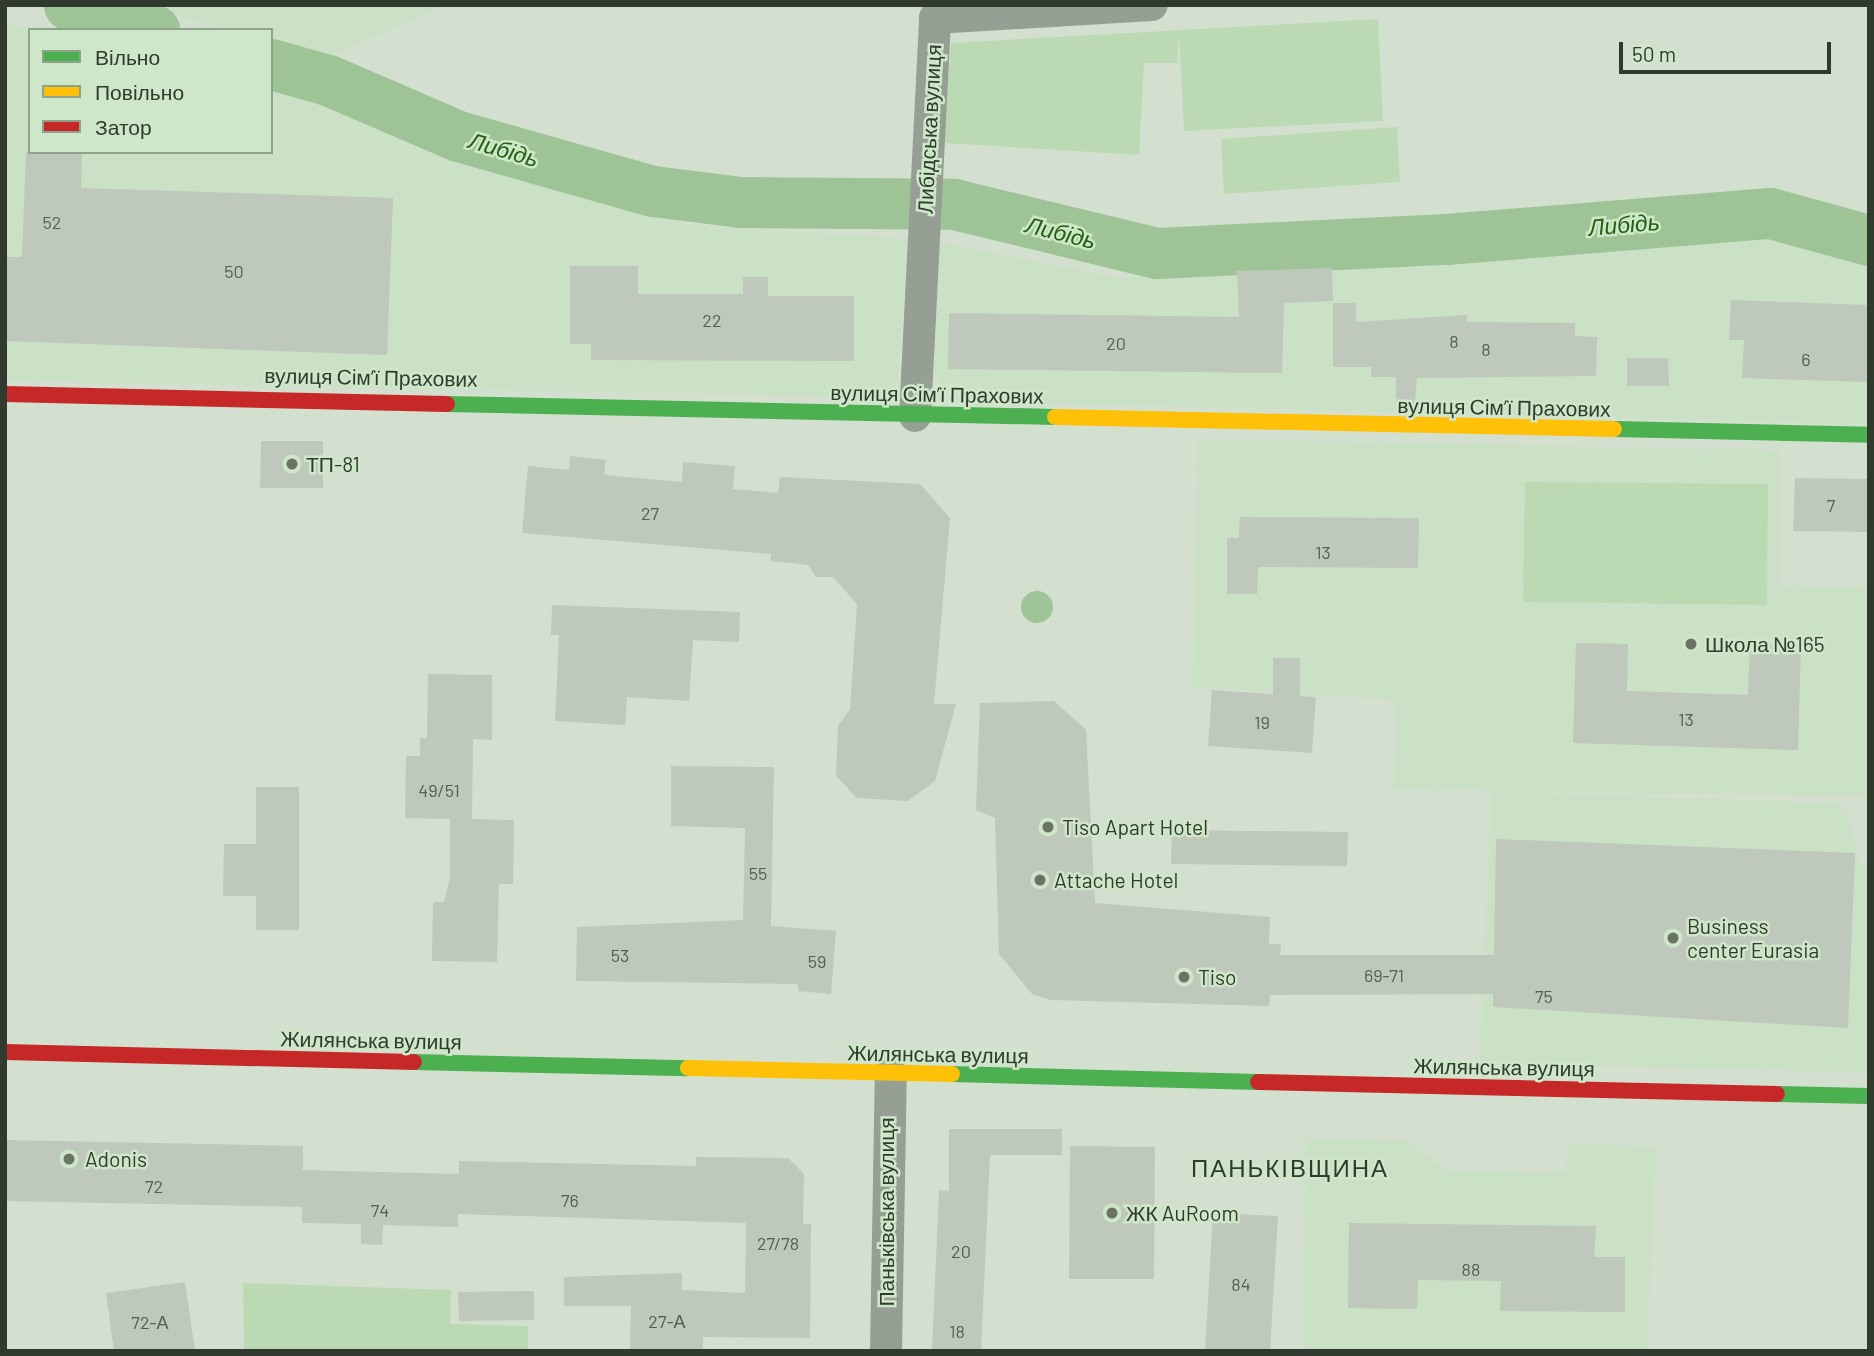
<!DOCTYPE html>
<meta charset="utf-8">
<style>
body{margin:0}
#map{position:relative;width:1874px;height:1356px;overflow:hidden;background:#d3e0d0;font-family:Barlow,sans-serif}
div>[style]{position:absolute}
.built>*{inset:0;background:#cae1c6}
.green>*{inset:0;background:#bbdab4}
.water>*{inset:0;background:#9ec396}
.round{border-radius:50%}
.river>*{height:51px;margin:-25.5px;padding:0 25.5px;transform-origin:25.5px;border-radius:25.5px;background:#9ec396}
.building>*{inset:0;background:#bec8bb}
.street>*{height:32px;margin:-16px;padding:0 16px;transform-origin:16px;border-radius:16px;background:#969f94}
.fast>*{height:16px;margin:-8px;padding:0 8px;transform-origin:8px;border-radius:8px;background:#4caf50}
.slow>*{height:16px;margin:-8px;padding:0 8px;transform-origin:8px;border-radius:8px;background:#ffc107}
.jam>*{height:16px;margin:-8px;padding:0 8px;transform-origin:8px;border-radius:8px;background:#c62828}
.dots>*{width:19px;height:19px;translate:-50% -50%;box-sizing:border-box;border:4px solid #cfe7c9;border-radius:50%}
span{translate:-50% -50%;white-space:nowrap;text-align:center;line-height:1.15;-webkit-text-stroke:5px #cfe7c9;paint-order:stroke}
.number-label{font-size:18px;color:#545e52}
.number-label span{-webkit-text-stroke-width:0}
.street-label{font-size:21px;color:#303a2e}
.poi-label{font-size:21px;color:#303a2e}
.left{translate:0 -50%;text-align:left}
.water-label{font-size:23px;color:#236112;font-style:italic}
.quarter-label{font-size:24px;color:#303a2e;letter-spacing:2px}
.frame{position:absolute;inset:0;border:7px solid #303a2e;pointer-events:none}
.legend{position:absolute;left:28px;top:28px;width:245px;height:126px;box-sizing:border-box;background:#cfe7c9;border:2px solid #8fa28b;margin:0;padding:9px 12px;list-style:none;font-size:21px;color:#303a2e}
.legend li{display:flex;align-items:center;gap:14px;height:35px}
.legend b{width:35px;border:2px solid #8fa28b}
.scale{position:absolute;left:1619px;top:42px;width:212px;height:32px;box-sizing:border-box;border:4px solid #303a2e;border-top:0;padding-left:9px;font-size:21px;line-height:24px;white-space:nowrap;color:#303a2e;-webkit-text-stroke:5px #cfe7c9;paint-order:stroke}
</style>
<div id="map">
<div class="built">
<i style="clip-path:polygon(141px 5px,443px 5px,328px 58px,271px 42px,271px 30px,228px 30px)"></i>
<i style="clip-path:polygon(5px 24px,34px 30px,30px 152px,271px 152px,271px 81px,306px 88px,454px 163px,691px 225px,908px 239px,898px 382px,885px 397px,5px 381px)"></i>
<i style="clip-path:polygon(1781px 224px,1869px 252px,1869px 424px,956px 401px,935px 376px,933px 241px,1119px 278px)"></i>
<i style="clip-path:polygon(1198px 439px,1779px 450px,1779px 586px,1869px 588px,1869px 796px,1394px 789px,1396px 700px,1193px 687px)"></i>
<i style="clip-path:polygon(1491px 792px,1836px 803px,1849px 816px,1860px 867px,1869px 867px,1869px 1072px,1480px 1063px)"></i>
<i style="clip-path:polygon(1306px 1138px,1405px 1141px,1447px 1171px,1566px 1173px,1567px 1143px,1656px 1147px,1647px 1351px,1303px 1351px)"></i>
</div>
<div class="green">
<i style="clip-path:polygon(1378px 19px,1383px 121px,1184px 131px,1179px 34px,1177px 63px,1144px 63px,1139px 155px,943px 143px,951px 43px)"></i>
<i style="clip-path:polygon(1397px 127px,1400px 182px,1224px 194px,1221px 139px)"></i>
<i style="clip-path:polygon(1525px 482px,1768px 484px,1767px 605px,1523px 602px)"></i>
<i style="clip-path:polygon(243px 1283px,451px 1290px,450px 1324px,528px 1326px,528px 1351px,244px 1351px)"></i>
</div>
<div class="water">
<i class="round" style="left:1021px;top:591px;width:32px;height:32px"></i>
</div>
<div class="river">
<i style="left:69px;top:5px;width:89px;rotate:16.4deg"></i>
<i style="left:271px;top:64px;width:59px;rotate:15.7deg"></i>
<i style="left:328px;top:80px;width:142px;rotate:23.3deg"></i>
<i style="left:458px;top:136px;width:203px;rotate:15.8deg"></i>
<i style="left:653px;top:191px;width:88px;rotate:7.2deg"></i>
<i style="left:740px;top:202px;width:214px;rotate:0.5deg"></i>
<i style="left:954px;top:204px;width:209px;rotate:13.6deg"></i>
<i style="left:1157px;top:253px;width:289px;rotate:-2.8deg"></i>
<i style="left:1446px;top:239px;width:325px;rotate:-4.6deg"></i>
<i style="left:1770px;top:213px;width:103px;rotate:15.3deg"></i>
</div>
<div class="building">
<i style="clip-path:polygon(26px 152px,82px 152px,81px 188px,393px 198px,387px 355px,5px 341px,5px 257px,22px 257px)"></i>
<i style="clip-path:polygon(570px 266px,638px 266px,638px 294px,743px 294px,743px 277px,768px 277px,768px 296px,854px 296px,854px 361px,591px 360px,591px 344px,570px 344px)"></i>
<i style="clip-path:polygon(1332px 268px,1333px 301px,1284px 303px,1282px 373px,948px 369px,949px 313px,1239px 317px,1237px 271px)"></i>
<i style="clip-path:polygon(1731px 300px,1869px 305px,1869px 382px,1742px 378px,1744px 340px,1729px 340px)"></i>
<i style="clip-path:polygon(1333px 303px,1356px 303px,1356px 322px,1467px 315px,1467px 322px,1575px 323px,1575px 336px,1597px 337px,1596px 376px,1417px 378px,1415px 403px,1396px 403px,1396px 377px,1371px 377px,1371px 367px,1333px 367px)"></i>
<i style="clip-path:polygon(1627px 358px,1668px 358px,1669px 386px,1627px 386px)"></i>
<i style="clip-path:polygon(261px 441px,323px 441px,323px 488px,260px 488px)"></i>
<i style="clip-path:polygon(570px 456px,606px 460px,604px 475px,682px 482px,683px 462px,735px 466px,733px 489px,778px 493px,780px 477px,920px 484px,950px 518px,934px 704px,956px 704px,935px 781px,908px 801px,857px 798px,836px 776px,838px 726px,850px 709px,857px 604px,833px 577px,816px 577px,808px 565px,771px 561px,771px 554px,522px 533px,528px 466px,569px 470px)"></i>
<i style="clip-path:polygon(1795px 478px,1869px 479px,1869px 532px,1793px 531px)"></i>
<i style="clip-path:polygon(1240px 517px,1419px 518px,1418px 568px,1258px 567px,1257px 594px,1227px 594px,1227px 538px,1239px 538px)"></i>
<i style="clip-path:polygon(552px 605px,740px 612px,739px 642px,693px 640px,689px 701px,627px 697px,625px 725px,555px 721px,559px 635px,551px 635px)"></i>
<i style="clip-path:polygon(1576px 643px,1628px 644px,1627px 691px,1748px 695px,1750px 644px,1801px 646px,1798px 750px,1573px 743px)"></i>
<i style="clip-path:polygon(1273px 658px,1300px 658px,1300px 696px,1316px 697px,1312px 753px,1208px 746px,1212px 690px,1273px 694px)"></i>
<i style="clip-path:polygon(428px 674px,492px 675px,492px 740px,473px 739px,472px 819px,514px 820px,513px 884px,499px 884px,497px 962px,432px 961px,433px 902px,444px 902px,450px 878px,450px 819px,405px 818px,406px 756px,420px 756px,420px 738px,427px 738px)"></i>
<i style="clip-path:polygon(1054px 701px,1086px 730px,1095px 903px,1270px 917px,1269px 944px,1281px 944px,1280px 955px,1494px 955px,1496px 839px,1855px 853px,1848px 1028px,1493px 1007px,1493px 994px,1270px 995px,1269px 1006px,1051px 1000px,1032px 994px,999px 954px,995px 818px,976px 810px,980px 703px)"></i>
<i style="clip-path:polygon(671px 766px,774px 767px,771px 926px,836px 931px,831px 994px,798px 991px,798px 984px,576px 981px,577px 927px,743px 920px,745px 828px,671px 826px)"></i>
<i style="clip-path:polygon(256px 787px,299px 787px,299px 930px,256px 930px,256px 896px,223px 896px,224px 844px,256px 844px)"></i>
<i style="clip-path:polygon(1172px 830px,1348px 832px,1347px 866px,1171px 864px)"></i>
<i style="clip-path:polygon(949px 1129px,1062px 1129px,1062px 1155px,990px 1155px,981px 1351px,932px 1351px,939px 1190px,949px 1191px)"></i>
<i style="clip-path:polygon(5px 1140px,303px 1146px,303px 1170px,459px 1174px,459px 1161px,696px 1166px,696px 1157px,788px 1158px,804px 1174px,803px 1224px,811px 1224px,810px 1338px,703px 1337px,703px 1351px,630px 1351px,631px 1306px,564px 1306px,564px 1277px,682px 1273px,682px 1290px,745px 1293px,746px 1223px,458px 1214px,458px 1227px,383px 1225px,382px 1245px,361px 1244px,361px 1224px,302px 1223px,302px 1207px,5px 1201px)"></i>
<i style="clip-path:polygon(1070px 1146px,1155px 1147px,1154px 1279px,1069px 1279px)"></i>
<i style="clip-path:polygon(1213px 1213px,1278px 1216px,1270px 1351px,1205px 1351px)"></i>
<i style="clip-path:polygon(1349px 1223px,1596px 1226px,1594px 1257px,1625px 1257px,1625px 1312px,1500px 1311px,1501px 1281px,1418px 1280px,1417px 1309px,1348px 1308px)"></i>
<i style="clip-path:polygon(185px 1282px,195px 1351px,114px 1351px,106px 1293px)"></i>
<i style="clip-path:polygon(534px 1291px,534px 1320px,459px 1321px,458px 1292px)"></i>
</div>
<div class="street">
<i style="left:915px;top:416px;width:399px;rotate:-87.1deg"></i>
<i style="left:935px;top:18px;width:217px;rotate:-3.4deg"></i>
<i style="left:886px;top:1351px;width:278px;rotate:-89deg"></i>
</div>
<div class="fast">
<i style="left:447px;top:404px;width:608px;rotate:1.22deg"></i>
<i style="left:1614px;top:429px;width:255px;rotate:1.3deg"></i>
<i style="left:414px;top:1062px;width:274px;rotate:1.3deg"></i>
<i style="left:952px;top:1074px;width:306px;rotate:1.5deg"></i>
<i style="left:1777px;top:1094px;width:92px;rotate:1.2deg"></i>
</div>
<div class="slow">
<i style="left:1055px;top:417px;width:559px;rotate:1.23deg"></i>
<i style="left:688px;top:1068px;width:264px;rotate:1.3deg"></i>
</div>
<div class="jam">
<i style="left:5px;top:394px;width:442px;rotate:1.3deg"></i>
<i style="left:5px;top:1052px;width:409px;rotate:1.4deg"></i>
<i style="left:1258px;top:1082px;width:519px;rotate:1.32deg"></i>
</div>
<div class="dots">
<i style="left:292px;top:464px;background:#697467"></i>
<i style="left:1691px;top:644px;background:#697467"></i>
<i style="left:1048px;top:827px;background:#697467"></i>
<i style="left:1040px;top:880px;background:#697467"></i>
<i style="left:1673px;top:938px;background:#697467"></i>
<i style="left:1184px;top:977px;background:#697467"></i>
<i style="left:69px;top:1159px;background:#697467"></i>
<i style="left:1112px;top:1213px;background:#697467"></i>
</div>
<div class="number-label">
<span style="left:52px;top:222px">52</span>
<span style="left:234px;top:271px">50</span>
<span style="left:712px;top:320px">22</span>
<span style="left:1454px;top:341px">8</span>
<span style="left:1116px;top:343px">20</span>
<span style="left:1486px;top:349px">8</span>
<span style="left:1806px;top:359px">6</span>
<span style="left:1831px;top:505px">7</span>
<span style="left:650px;top:513px">27</span>
<span style="left:1323px;top:552px">13</span>
<span style="left:1686px;top:719px">13</span>
<span style="left:1262px;top:722px">19</span>
<span style="left:439px;top:790px">49/51</span>
<span style="left:758px;top:873px">55</span>
<span style="left:620px;top:955px">53</span>
<span style="left:817px;top:961px">59</span>
<span style="left:1384px;top:975px">69-71</span>
<span style="left:1544px;top:996px">75</span>
<span style="left:154px;top:1186px">72</span>
<span style="left:570px;top:1200px">76</span>
<span style="left:380px;top:1210px">74</span>
<span style="left:778px;top:1243px">27/78</span>
<span style="left:961px;top:1251px">20</span>
<span style="left:1471px;top:1269px">88</span>
<span style="left:1241px;top:1284px">84</span>
<span style="left:667px;top:1321px">27-А</span>
<span style="left:150px;top:1322px">72-А</span>
<span style="left:957px;top:1331px">18</span>
</div>
<div class="street-label">
<span style="left:929px;top:129px;rotate:-87deg">Либідська вулиця</span>
<span style="left:371px;top:377px;rotate:1deg">вулиця Сімʼї Прахових</span>
<span style="left:937px;top:394px;rotate:1deg">вулиця Сімʼї Прахових</span>
<span style="left:1504px;top:407px;rotate:1deg">вулиця Сімʼї Прахових</span>
<span style="left:371px;top:1040px;rotate:1deg">Жилянська вулиця</span>
<span style="left:938px;top:1054px;rotate:1deg">Жилянська вулиця</span>
<span style="left:1504px;top:1067px;rotate:1deg">Жилянська вулиця</span>
<span style="left:886px;top:1212px;rotate:-90deg">Паньківська вулиця</span>
</div>
<div class="poi-label">
<span class="left" style="left:306px;top:464px">ТП-81</span>
<span class="left" style="left:1705px;top:644px">Школа №165</span>
<span class="left" style="left:1062px;top:827px">Tiso Apart Hotel</span>
<span class="left" style="left:1054px;top:880px">Attache Hotel</span>
<span class="left" style="left:1687px;top:938px">Business<br>center Eurasia</span>
<span class="left" style="left:1198px;top:977px">Tiso</span>
<span class="left" style="left:85px;top:1159px">Adonis</span>
<span class="left" style="left:1126px;top:1213px">ЖК AuRoom</span>
</div>
<div class="water-label">
<span style="left:504px;top:149px;rotate:16deg">Либідь</span>
<span style="left:1624px;top:224px;rotate:-5deg">Либідь</span>
<span style="left:1061px;top:232px;rotate:14deg">Либідь</span>
</div>
<div class="quarter-label">
<span style="left:1290px;top:1168px">ПАНЬКІВЩИНА</span>
</div>
<div class="frame"></div>
<ul class="legend">
<li><b style="height:9px;background:#4caf50"></b>Вільно</li>
<li><b style="height:9px;background:#ffc107"></b>Повільно</li>
<li><b style="height:9px;background:#c62828"></b>Затор</li>
</ul>
<div class="scale">50 m</div>
</div>
